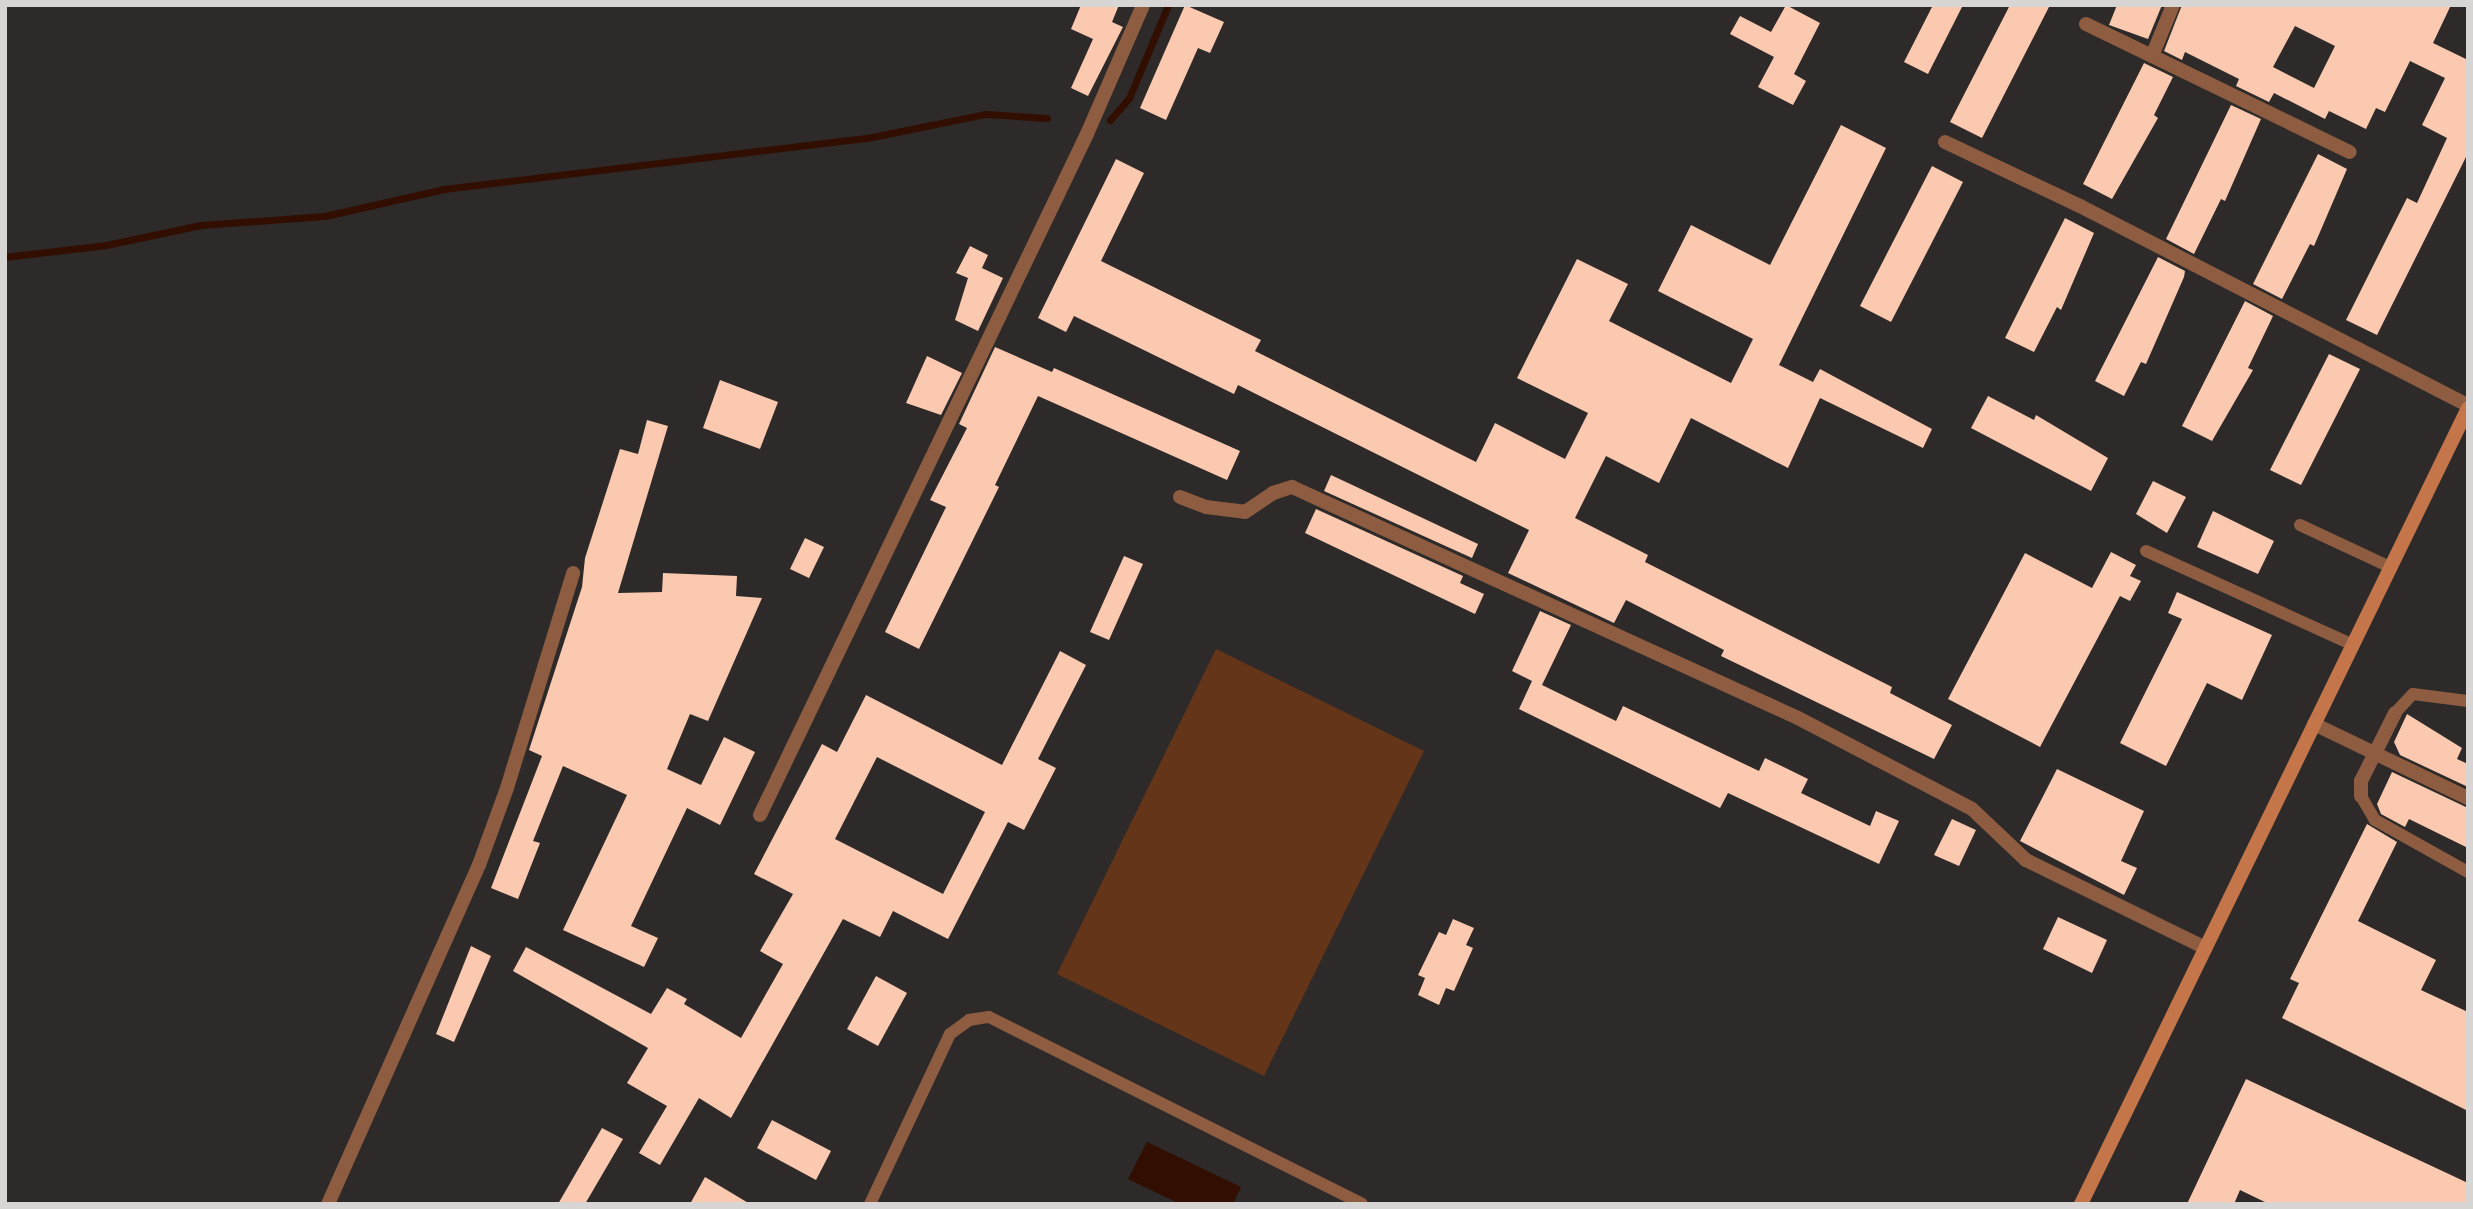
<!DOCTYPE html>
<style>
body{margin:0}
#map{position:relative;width:2473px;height:1209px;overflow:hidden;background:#2d2a29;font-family:"PT Serif",serif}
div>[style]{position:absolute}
.green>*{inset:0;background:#643519}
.water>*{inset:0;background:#310e00}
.stream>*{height:7px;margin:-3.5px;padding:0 3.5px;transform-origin:3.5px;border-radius:3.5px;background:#310e00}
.building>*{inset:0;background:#fac9b0}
.lane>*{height:12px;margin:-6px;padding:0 6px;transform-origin:6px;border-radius:6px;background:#8d5c41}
.street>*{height:14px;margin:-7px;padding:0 7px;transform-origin:7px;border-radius:7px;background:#8d5c41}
.secondary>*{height:14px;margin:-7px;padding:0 7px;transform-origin:7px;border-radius:7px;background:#c4764a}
span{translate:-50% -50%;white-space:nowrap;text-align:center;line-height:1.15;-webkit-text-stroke:7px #2d2a29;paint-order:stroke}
.frame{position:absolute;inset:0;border:7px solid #d7d6d5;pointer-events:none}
</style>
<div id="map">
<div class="green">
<i style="clip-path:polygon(1216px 649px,1424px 751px,1264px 1076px,1057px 974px)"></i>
</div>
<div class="water">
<i style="clip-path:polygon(1147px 1142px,1241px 1187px,1233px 1204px,1180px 1204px,1128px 1179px)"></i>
</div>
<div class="stream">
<i style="left:1110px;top:120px;width:29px;rotate:-49deg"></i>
<i style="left:1129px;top:98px;width:101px;rotate:-67.2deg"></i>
<i style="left:5px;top:257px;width:102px;rotate:-6.8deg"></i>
<i style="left:106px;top:245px;width:97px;rotate:-11.9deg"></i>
<i style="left:201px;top:225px;width:124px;rotate:-4.2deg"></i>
<i style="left:325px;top:216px;width:122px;rotate:-12.8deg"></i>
<i style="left:444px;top:189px;width:431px;rotate:-6.9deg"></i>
<i style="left:872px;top:137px;width:115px;rotate:-11.5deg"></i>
<i style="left:985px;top:114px;width:62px;rotate:3.7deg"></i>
</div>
<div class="building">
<i style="clip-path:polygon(1081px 5px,1119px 5px,1112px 22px,1123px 27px,1088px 96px,1071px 88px,1093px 39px,1071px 29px)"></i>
<i style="clip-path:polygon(1185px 5px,1224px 22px,1210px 53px,1198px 48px,1166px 120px,1140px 108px)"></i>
<i style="clip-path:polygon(1786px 5px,1820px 23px,1794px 74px,1806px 81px,1793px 105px,1758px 87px,1774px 57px,1730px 34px,1740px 16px,1771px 32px)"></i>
<i style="clip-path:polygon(1933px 5px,1963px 5px,1928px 74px,1904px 62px)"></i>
<i style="clip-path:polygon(2010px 5px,2050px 5px,1982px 138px,1950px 122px)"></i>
<i style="clip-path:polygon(2117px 5px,2162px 5px,2148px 39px,2109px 25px)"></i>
<i style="clip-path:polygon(evenodd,2182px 5px,2451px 5px,2433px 43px,2468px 60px,2468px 153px,2377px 335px,2346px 320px,2407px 198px,2417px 203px,2447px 138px,2422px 125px,2445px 78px,2410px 61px,2385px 112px,2376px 108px,2366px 129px,2329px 111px,2325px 119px,2274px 93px,2269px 102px,2236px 86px,2239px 79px,2185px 52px,2182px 60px,2164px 51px,2182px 5px,2295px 26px,2335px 46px,2314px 88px,2273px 67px,2295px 26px)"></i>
<i style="clip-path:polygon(2144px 63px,2173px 77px,2154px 115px,2158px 118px,2112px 199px,2083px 184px)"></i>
<i style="clip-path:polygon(2231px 105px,2261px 119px,2225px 201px,2221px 199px,2194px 254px,2166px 239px)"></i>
<i style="clip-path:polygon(1841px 125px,1886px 148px,1779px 365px,1813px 382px,1820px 369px,1932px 429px,1923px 448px,1820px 398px,1788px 468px,1691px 418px,1659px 483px,1606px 456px,1575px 518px,1648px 555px,1645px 562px,1892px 687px,1890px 693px,1952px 725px,1934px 759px,1721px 656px,1724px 650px,1626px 600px,1614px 623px,1508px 573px,1529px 530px,1238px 385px,1234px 394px,1074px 316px,1066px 332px,1038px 318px,1116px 159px,1144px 173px,1101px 261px,1261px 340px,1255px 351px,1476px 462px,1495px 423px,1565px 459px,1588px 413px,1517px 378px,1577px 259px,1628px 284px,1609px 321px,1731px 383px,1753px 339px,1658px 291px,1691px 225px,1770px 265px)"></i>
<i style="clip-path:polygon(2318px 154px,2347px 169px,2314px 246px,2310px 244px,2282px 299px,2253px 284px)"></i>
<i style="clip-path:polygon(1932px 166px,1963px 182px,1891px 322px,1860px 306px)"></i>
<i style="clip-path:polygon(2065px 218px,2094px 233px,2061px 310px,2057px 307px,2034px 352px,2005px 338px)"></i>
<i style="clip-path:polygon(970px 246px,988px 255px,982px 268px,1003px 278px,978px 331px,955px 320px,968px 278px,956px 273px)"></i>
<i style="clip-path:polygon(2158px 257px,2185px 271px,2184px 277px,2146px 364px,2141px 362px,2124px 396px,2095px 381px)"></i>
<i style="clip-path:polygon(2245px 301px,2273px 316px,2248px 368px,2253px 370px,2212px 441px,2182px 426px)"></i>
<i style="clip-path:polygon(995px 347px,1052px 372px,1054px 368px,1240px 451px,1227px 480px,1038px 396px,995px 485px,999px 487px,919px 649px,885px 632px,946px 507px,930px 500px,967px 428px,959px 424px)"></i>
<i style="clip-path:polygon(2329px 354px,2360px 369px,2301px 485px,2270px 470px)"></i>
<i style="clip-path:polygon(927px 356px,962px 373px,941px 415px,906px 403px)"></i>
<i style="clip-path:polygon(720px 380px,778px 402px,760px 449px,703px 428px)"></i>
<i style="clip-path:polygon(1988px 396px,2034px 420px,2036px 415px,2108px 458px,2091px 491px,1971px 428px)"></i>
<i style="clip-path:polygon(647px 420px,668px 426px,618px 593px,662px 592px,663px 573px,737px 576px,736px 596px,762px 598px,708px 721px,690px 714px,667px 769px,701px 785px,724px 737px,755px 752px,720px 825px,687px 808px,631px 926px,658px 938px,644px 967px,563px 930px,627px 795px,563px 766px,533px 841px,540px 843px,518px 899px,491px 888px,542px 756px,529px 750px,582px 587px,585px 558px,620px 449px,638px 454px)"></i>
<i style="clip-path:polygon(1331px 475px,1478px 544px,1472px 558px,1324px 491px)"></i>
<i style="clip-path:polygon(2153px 481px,2186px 497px,2167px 533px,2136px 514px)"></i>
<i style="clip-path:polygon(1316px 509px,1463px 576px,1460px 583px,1484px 594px,1475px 614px,1305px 533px)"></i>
<i style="clip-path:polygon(2213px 511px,2274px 541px,2258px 574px,2197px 547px)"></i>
<i style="clip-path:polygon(805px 538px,824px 547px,809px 578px,790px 569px)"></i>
<i style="clip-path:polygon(2111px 552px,2136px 565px,2130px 576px,2141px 581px,2130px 601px,2120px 596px,2040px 747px,1948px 699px,2025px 553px,2092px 588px)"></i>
<i style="clip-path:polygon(1124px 556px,1143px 564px,1109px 640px,1090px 632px)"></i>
<i style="clip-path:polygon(2177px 592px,2272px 635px,2242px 700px,2207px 683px,2166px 766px,2120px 743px,2182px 619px,2168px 613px)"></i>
<i style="clip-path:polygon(1540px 611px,1571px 625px,1542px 685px,1616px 721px,1623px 706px,1759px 771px,1765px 758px,1808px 779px,1801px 793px,1870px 826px,1876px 811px,1899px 821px,1879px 864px,1728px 793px,1720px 808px,1519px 709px,1532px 681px,1512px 671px)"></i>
<i style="clip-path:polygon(evenodd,1060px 651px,1086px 665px,1038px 759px,1056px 768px,1024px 830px,1008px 822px,948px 939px,893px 911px,880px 937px,843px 919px,731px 1118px,699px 1098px,660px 1165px,639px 1153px,667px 1106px,627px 1083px,648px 1048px,513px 971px,526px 947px,651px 1014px,667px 988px,687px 999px,684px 1004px,741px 1038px,783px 964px,760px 951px,793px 894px,754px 874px,822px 744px,837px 752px,866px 695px,1002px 765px,1060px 651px,877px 757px,985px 812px,943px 894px,835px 839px,877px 757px)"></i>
<i style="clip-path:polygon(2407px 714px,2462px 748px,2457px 759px,2468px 764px,2468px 787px,2400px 755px,2394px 742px)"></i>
<i style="clip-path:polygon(2057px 769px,2144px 811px,2121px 861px,2137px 868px,2124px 895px,2020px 841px)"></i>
<i style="clip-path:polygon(2392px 772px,2468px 808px,2468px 848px,2409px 819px,2405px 827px,2381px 814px,2377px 804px)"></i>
<i style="clip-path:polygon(1952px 819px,1976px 830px,1959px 866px,1934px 855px)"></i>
<i style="clip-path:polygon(2367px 824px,2397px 842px,2358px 921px,2436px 960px,2421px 990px,2468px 1012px,2468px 1111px,2282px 1018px,2299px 983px,2290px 979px)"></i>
<i style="clip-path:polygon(2058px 917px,2107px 940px,2092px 973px,2043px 949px)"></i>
<i style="clip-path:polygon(1453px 919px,1474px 928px,1466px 945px,1473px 948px,1454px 991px,1446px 988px,1439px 1005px,1418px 995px,1425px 978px,1418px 975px,1439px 932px,1446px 935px)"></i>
<i style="clip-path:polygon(471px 946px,491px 956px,454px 1042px,436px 1034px)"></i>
<i style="clip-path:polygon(876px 976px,907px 993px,878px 1046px,847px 1029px)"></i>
<i style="clip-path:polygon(2246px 1079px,2468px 1183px,2468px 1204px,2269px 1204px,2240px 1190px,2234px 1204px,2187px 1204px)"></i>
<i style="clip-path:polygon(772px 1120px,831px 1151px,816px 1180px,757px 1148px)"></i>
<i style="clip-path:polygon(602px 1128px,623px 1139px,585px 1204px,558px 1204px)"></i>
<i style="clip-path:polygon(705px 1177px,750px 1204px,690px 1204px)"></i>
</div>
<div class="lane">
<i style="left:2300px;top:525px;width:99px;rotate:25deg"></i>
<i style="left:2146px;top:551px;width:227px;rotate:24.4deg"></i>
<i style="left:2395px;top:713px;width:26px;rotate:-47deg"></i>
<i style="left:2413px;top:694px;width:55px;rotate:7.3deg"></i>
<i style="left:2361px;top:796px;width:28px;rotate:60deg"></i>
<i style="left:2375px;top:820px;width:107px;rotate:29.2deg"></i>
<i style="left:870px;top:1204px;width:188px;rotate:-64.8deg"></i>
<i style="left:950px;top:1034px;width:24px;rotate:-36deg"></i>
<i style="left:969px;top:1020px;width:20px;rotate:-9deg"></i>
<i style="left:989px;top:1017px;width:417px;rotate:26.6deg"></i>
</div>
<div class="street">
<i style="left:2086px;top:24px;width:293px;rotate:25.9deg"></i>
<i style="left:2152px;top:56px;width:55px;rotate:-67.6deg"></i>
<i style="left:1945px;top:142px;width:149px;rotate:25.4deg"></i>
<i style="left:2080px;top:206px;width:436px;rotate:27.2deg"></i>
<i style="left:1180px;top:497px;width:28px;rotate:21deg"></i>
<i style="left:1206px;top:507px;width:39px;rotate:7deg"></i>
<i style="left:1245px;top:512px;width:34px;rotate:-34deg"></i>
<i style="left:1273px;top:493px;width:20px;rotate:-18deg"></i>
<i style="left:1292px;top:487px;width:556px;rotate:24.54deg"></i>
<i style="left:1798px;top:718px;width:196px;rotate:27.6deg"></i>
<i style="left:1972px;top:809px;width:74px;rotate:43.4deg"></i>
<i style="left:2026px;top:860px;width:200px;rotate:26.1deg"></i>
<i style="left:2314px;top:724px;width:171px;rotate:25.7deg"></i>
<i style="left:2361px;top:796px;width:15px;rotate:-90deg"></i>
<i style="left:2361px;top:781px;width:76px;rotate:-63.4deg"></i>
<i style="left:760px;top:815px;width:755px;rotate:-64.35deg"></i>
<i style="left:1087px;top:134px;width:141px;rotate:-66.5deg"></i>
<i style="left:328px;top:1204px;width:371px;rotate:-66deg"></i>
<i style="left:479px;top:865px;width:82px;rotate:-70deg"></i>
<i style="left:507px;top:788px;width:225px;rotate:-72.9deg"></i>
</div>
<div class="secondary">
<i style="left:2081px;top:1204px;width:885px;rotate:-64.07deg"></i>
</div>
<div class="frame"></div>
</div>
